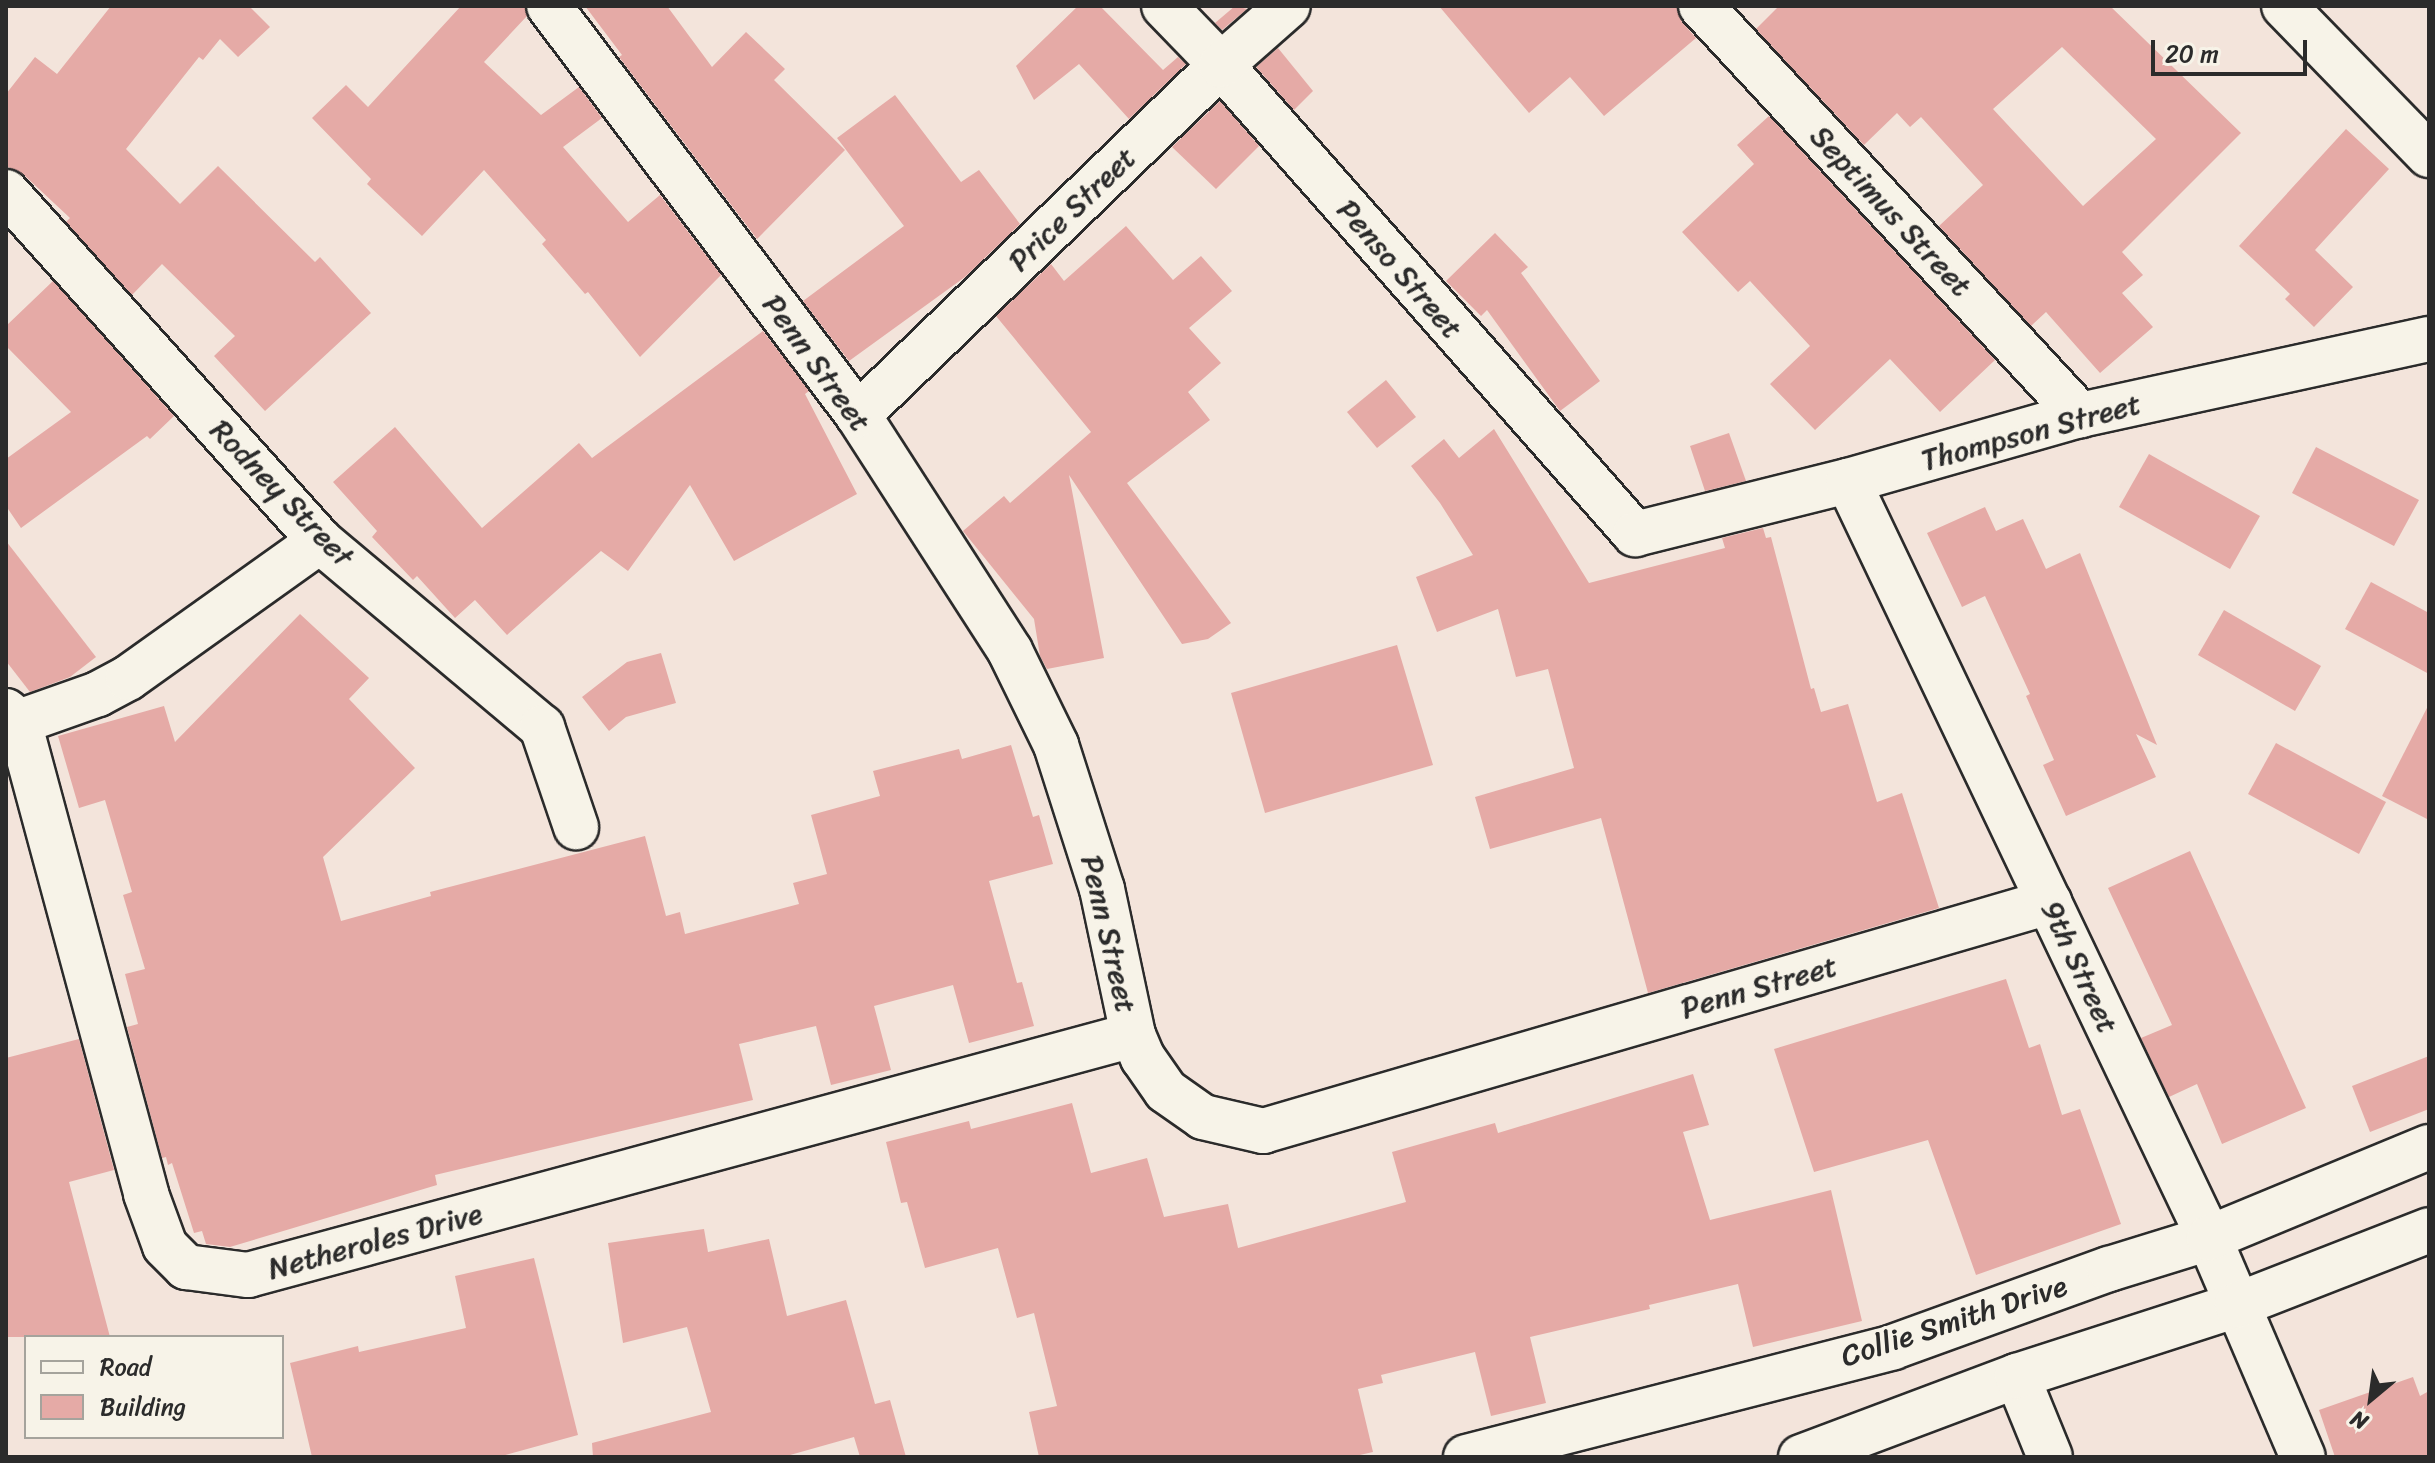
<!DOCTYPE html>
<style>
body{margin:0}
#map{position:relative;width:2435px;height:1463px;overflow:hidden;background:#f3e4db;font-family:Sriracha,sans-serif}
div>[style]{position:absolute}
.building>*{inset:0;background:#e5aaa6}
.roads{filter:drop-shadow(2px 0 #2b2b2b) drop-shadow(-2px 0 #2b2b2b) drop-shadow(0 2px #2b2b2b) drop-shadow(0 -2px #2b2b2b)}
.minor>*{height:44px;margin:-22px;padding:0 22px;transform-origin:22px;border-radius:22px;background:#f7f3e8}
span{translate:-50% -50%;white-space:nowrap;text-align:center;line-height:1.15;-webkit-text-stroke:6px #f7f3e8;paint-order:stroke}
.street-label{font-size:30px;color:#2b2b2b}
.frame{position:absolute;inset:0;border:8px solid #2b2b2b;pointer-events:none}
.legend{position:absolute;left:24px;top:1335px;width:260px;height:104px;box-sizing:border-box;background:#f7f3e8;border:2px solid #a5a39c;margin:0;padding:10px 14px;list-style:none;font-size:24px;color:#2b2b2b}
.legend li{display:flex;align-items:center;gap:16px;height:40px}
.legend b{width:40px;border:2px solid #a5a39c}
.north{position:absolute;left:2331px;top:1359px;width:80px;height:80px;-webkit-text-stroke:6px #f7f3e8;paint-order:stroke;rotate:209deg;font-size:22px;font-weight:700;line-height:32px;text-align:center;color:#2b2b2b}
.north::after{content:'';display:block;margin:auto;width:28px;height:36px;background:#2b2b2b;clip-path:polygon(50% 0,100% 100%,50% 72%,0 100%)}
.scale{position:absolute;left:2151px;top:40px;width:156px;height:36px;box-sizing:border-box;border:4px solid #2b2b2b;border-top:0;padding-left:10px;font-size:24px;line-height:28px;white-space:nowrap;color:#2b2b2b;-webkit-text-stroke:6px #f7f3e8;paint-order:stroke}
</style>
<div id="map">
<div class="building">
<i style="clip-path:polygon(111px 6px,249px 6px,270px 27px,238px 57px,220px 39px,203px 60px,199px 57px,126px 149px,180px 204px,218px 166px,315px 262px,320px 257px,371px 313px,265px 411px,214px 356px,235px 336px,162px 264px,132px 295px,66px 222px,70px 218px,24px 175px,6px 166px,6px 94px,35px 57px,57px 74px)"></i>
<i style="clip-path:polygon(461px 6px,525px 6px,527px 16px,484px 62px,541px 115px,579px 87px,602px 118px,563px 147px,628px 222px,660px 195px,721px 275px,640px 357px,588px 292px,585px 294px,542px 244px,546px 240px,484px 170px,422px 236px,367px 184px,371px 179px,312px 118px,346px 85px,368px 107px)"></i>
<i style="clip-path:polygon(585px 6px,667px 6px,712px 67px,746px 32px,785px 69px,774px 80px,845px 150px,757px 239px,619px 57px,622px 55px)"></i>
<i style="clip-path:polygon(1078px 6px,1100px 6px,1163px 70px,1178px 57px,1186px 64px,1129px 119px,1079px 64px,1034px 100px,1016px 66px)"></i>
<i style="clip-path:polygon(1235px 6px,1247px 9px,1222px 30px,1215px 23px)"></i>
<i style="clip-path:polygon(1439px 6px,1677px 6px,1682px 22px,1696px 38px,1604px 116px,1570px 77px,1529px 113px)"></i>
<i style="clip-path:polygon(evenodd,1779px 6px,2110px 6px,2241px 133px,2122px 252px,2143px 275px,2122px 293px,2153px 327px,2100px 373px,2046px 312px,2031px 326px,1939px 226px,1983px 185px,1921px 117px,1910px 127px,1897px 113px,1864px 145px,1756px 29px,1779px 6px,2062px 47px,2156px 139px,2083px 206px,1993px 109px,2062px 47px)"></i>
<i style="clip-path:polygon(1278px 48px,1313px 91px,1294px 110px,1256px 67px)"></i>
<i style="clip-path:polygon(895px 95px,961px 182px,979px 170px,1020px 224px,965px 277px,849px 361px,803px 301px,904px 226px,837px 138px)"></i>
<i style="clip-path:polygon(1220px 101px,1259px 146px,1216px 189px,1172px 147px)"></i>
<i style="clip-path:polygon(1769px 116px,1995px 360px,1940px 412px,1890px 359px,1815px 430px,1770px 384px,1810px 346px,1750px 281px,1738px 292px,1682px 232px,1754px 164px,1737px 145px)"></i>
<i style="clip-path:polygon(2346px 129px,2389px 169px,2315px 250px,2353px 287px,2314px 327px,2285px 299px,2290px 294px,2239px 246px)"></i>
<i style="clip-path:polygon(1126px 226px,1173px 280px,1201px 256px,1232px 291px,1189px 328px,1221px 363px,1188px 392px,1210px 420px,1127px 483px,1231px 623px,1208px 639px,1182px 644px,1069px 475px,1104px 658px,1047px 669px,1040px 656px,1034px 619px,963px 531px,1004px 496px,1010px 503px,1091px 432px,996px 316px,1051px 264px,1064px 281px)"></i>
<i style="clip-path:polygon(1495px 233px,1528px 267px,1521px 273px,1600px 381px,1560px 411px,1487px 310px,1481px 316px,1446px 281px)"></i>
<i style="clip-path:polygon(53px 281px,174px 416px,150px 439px,147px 436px,21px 528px,6px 506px,6px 459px,71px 412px,6px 346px,6px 326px)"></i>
<i style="clip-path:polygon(763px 331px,809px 391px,805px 394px,857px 494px,734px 561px,690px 485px,628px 571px,601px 551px,507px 635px,475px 600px,455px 618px,417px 576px,413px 580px,372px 537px,377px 531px,333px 482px,395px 427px,482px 528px,579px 443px,592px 458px)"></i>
<i style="clip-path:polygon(1386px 380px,1416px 417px,1377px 448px,1347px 412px)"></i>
<i style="clip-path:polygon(1494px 429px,1589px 583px,1725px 548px,1722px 538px,1763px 528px,1766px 538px,1771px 537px,1811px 689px,1814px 688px,1821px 712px,1848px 704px,1877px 802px,1902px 793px,1939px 908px,1648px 993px,1601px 818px,1490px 849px,1475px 797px,1574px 768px,1548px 669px,1516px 677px,1498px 609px,1437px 632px,1416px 577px,1473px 555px,1440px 503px,1411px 466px,1444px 439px,1459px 458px)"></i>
<i style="clip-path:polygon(1729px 433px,1746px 481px,1705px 491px,1690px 446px)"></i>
<i style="clip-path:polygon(2316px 447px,2419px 500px,2394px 546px,2292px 493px)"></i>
<i style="clip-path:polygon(2149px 454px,2260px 516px,2230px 569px,2119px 507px)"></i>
<i style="clip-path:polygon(1985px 507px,1996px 531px,2023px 519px,2046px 569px,2080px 553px,2157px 745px,2136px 734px,2156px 777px,2066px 816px,2043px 765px,2054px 760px,2026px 696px,2030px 694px,1985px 596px,1962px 607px,1927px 533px)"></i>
<i style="clip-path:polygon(6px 541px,96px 657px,70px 677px,30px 692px,6px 661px)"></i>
<i style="clip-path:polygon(2371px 582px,2429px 613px,2429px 674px,2345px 629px)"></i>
<i style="clip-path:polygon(2224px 610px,2321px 666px,2295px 711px,2198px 655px)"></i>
<i style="clip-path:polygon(300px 614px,369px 678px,349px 699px,415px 768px,323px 857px,341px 921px,431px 896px,430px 892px,645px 836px,666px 916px,680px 912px,685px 934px,799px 904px,793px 883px,827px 874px,811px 815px,880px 796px,873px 771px,959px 749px,962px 759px,1011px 745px,1033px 817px,1039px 815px,1053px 864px,989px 881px,1017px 983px,1022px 982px,1034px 1026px,969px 1043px,953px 985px,874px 1006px,891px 1070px,831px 1085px,816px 1026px,739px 1044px,753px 1100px,435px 1175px,437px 1185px,230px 1247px,206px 1244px,202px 1231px,194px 1233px,172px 1163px,168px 1165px,166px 1157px,162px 1158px,127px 1027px,138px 1024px,125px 974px,145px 969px,123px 895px,132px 892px,105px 800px,79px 808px,58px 736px,164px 706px,175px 742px)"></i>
<i style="clip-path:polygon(1397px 645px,1433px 765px,1265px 813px,1231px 693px)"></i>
<i style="clip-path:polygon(661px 653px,676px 703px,626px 717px,609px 731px,582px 697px,627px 662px)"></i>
<i style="clip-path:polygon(2429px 704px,2429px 820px,2382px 796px)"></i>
<i style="clip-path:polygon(2276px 743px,2386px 802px,2359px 854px,2248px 794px)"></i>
<i style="clip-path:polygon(2190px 851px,2306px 1108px,2222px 1144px,2197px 1084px,2169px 1097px,2141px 1038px,2172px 1025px,2108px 888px)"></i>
<i style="clip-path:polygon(2006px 979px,2029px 1048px,2040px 1044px,2062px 1115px,2080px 1109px,2121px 1224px,1976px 1275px,1928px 1140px,1814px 1172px,1774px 1049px)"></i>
<i style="clip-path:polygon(79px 1039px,114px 1170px,69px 1182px,110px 1337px,6px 1337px,6px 1058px)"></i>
<i style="clip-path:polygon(2429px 1056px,2429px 1109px,2370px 1132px,2352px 1086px)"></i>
<i style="clip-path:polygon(1693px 1074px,1709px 1125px,1683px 1132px,1710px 1220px,1831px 1190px,1862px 1321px,1753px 1347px,1738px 1284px,1649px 1305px,1650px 1309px,1530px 1337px,1546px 1403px,1491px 1416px,1475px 1352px,1381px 1375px,1383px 1383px,1358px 1389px,1373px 1452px,1351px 1457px,1039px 1457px,1029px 1412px,1057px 1406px,1034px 1313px,1017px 1318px,998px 1248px,925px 1268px,907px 1202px,901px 1203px,886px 1142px,969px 1121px,971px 1129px,1072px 1103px,1091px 1173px,1147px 1158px,1164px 1217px,1228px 1204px,1238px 1248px,1406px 1202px,1392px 1152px,1495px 1123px,1498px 1133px)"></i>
<i style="clip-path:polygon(704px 1229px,708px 1252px,769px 1239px,787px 1316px,846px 1300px,875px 1404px,890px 1400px,906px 1457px,860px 1457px,854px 1437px,783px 1457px,593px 1457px,592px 1443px,711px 1412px,687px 1327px,623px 1343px,608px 1243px)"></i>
<i style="clip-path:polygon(534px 1258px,578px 1435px,498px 1457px,312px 1457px,290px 1363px,358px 1346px,359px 1352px,466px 1328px,455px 1276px)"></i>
<i style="clip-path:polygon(2413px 1377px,2420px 1396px,2429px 1391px,2429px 1457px,2335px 1457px,2319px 1410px)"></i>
</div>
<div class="roads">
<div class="minor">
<i style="left:549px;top:6px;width:513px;rotate:52.93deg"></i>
<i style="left:858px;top:415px;width:281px;rotate:57.2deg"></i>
<i style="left:1010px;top:651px;width:105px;rotate:63.9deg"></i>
<i style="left:1056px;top:745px;width:151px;rotate:72.3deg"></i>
<i style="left:1102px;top:889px;width:149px;rotate:78deg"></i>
<i style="left:1133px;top:1035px;width:25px;rotate:67deg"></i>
<i style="left:1143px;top:1058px;width:40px;rotate:55.1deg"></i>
<i style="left:1166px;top:1091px;width:45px;rotate:35.1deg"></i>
<i style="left:1203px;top:1117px;width:62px;rotate:13.1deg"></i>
<i style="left:1263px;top:1131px;width:819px;rotate:-16.24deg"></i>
<i style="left:1164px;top:6px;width:82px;rotate:46deg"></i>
<i style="left:1221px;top:65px;width:626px;rotate:48.56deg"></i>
<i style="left:1635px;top:534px;width:219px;rotate:-14deg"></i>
<i style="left:1848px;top:481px;width:241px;rotate:-15.9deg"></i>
<i style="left:2080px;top:415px;width:357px;rotate:-12.3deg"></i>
<i style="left:1701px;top:6px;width:558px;rotate:47.18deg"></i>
<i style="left:2284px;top:6px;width:208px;rotate:45.8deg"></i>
<i style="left:6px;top:192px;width:469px;rotate:48deg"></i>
<i style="left:320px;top:541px;width:290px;rotate:40deg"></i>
<i style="left:542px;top:727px;width:106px;rotate:71.2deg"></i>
<i style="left:858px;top:415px;width:504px;rotate:-43.96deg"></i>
<i style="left:1221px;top:65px;width:89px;rotate:-41.4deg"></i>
<i style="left:1848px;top:481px;width:839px;rotate:64.5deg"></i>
<i style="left:2209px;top:1238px;width:238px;rotate:66.8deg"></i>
<i style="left:6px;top:711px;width:17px;rotate:40deg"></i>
<i style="left:19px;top:722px;width:489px;rotate:74.9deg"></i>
<i style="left:146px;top:1194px;width:55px;rotate:69.9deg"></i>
<i style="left:165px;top:1246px;width:30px;rotate:45deg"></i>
<i style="left:186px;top:1267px;width:63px;rotate:7.4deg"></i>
<i style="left:248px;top:1275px;width:917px;rotate:-15.17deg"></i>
<i style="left:19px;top:722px;width:84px;rotate:-19.5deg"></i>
<i style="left:98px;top:694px;width:34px;rotate:-28deg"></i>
<i style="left:128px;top:678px;width:236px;rotate:-35.5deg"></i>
<i style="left:2017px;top:1376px;width:87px;rotate:67.8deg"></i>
<i style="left:1466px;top:1457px;width:441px;rotate:-14.4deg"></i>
<i style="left:1893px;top:1347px;width:230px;rotate:-19.9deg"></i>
<i style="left:2109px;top:1269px;width:105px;rotate:-17.2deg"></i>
<i style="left:2209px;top:1238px;width:238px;rotate:-22.5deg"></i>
<i style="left:1801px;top:1457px;width:231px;rotate:-20.6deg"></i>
<i style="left:2017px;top:1376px;width:231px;rotate:-17.9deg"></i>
<i style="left:2237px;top:1305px;width:206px;rotate:-21.3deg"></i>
</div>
</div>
<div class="street-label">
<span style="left:1072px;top:209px;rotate:-44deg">Price Street</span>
<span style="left:1891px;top:211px;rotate:47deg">Septimus Street</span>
<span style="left:1400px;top:269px;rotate:49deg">Penso Street</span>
<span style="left:817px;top:363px;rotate:54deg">Penn Street</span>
<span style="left:2031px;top:432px;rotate:-15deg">Thompson Street</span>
<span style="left:282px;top:493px;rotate:46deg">Rodney Street</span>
<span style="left:1109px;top:934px;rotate:77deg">Penn Street</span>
<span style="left:2080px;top:967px;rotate:65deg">9th Street</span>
<span style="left:1759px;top:987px;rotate:-16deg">Penn Street</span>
<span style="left:375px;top:1241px;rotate:-15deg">Netheroles Drive</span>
<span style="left:1954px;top:1321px;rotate:-18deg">Collie Smith Drive</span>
</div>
<div class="frame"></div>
<ul class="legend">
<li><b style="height:10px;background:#f7f3e8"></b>Road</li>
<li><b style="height:22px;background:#e5aaa6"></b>Building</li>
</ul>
<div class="north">N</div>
<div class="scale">20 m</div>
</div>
